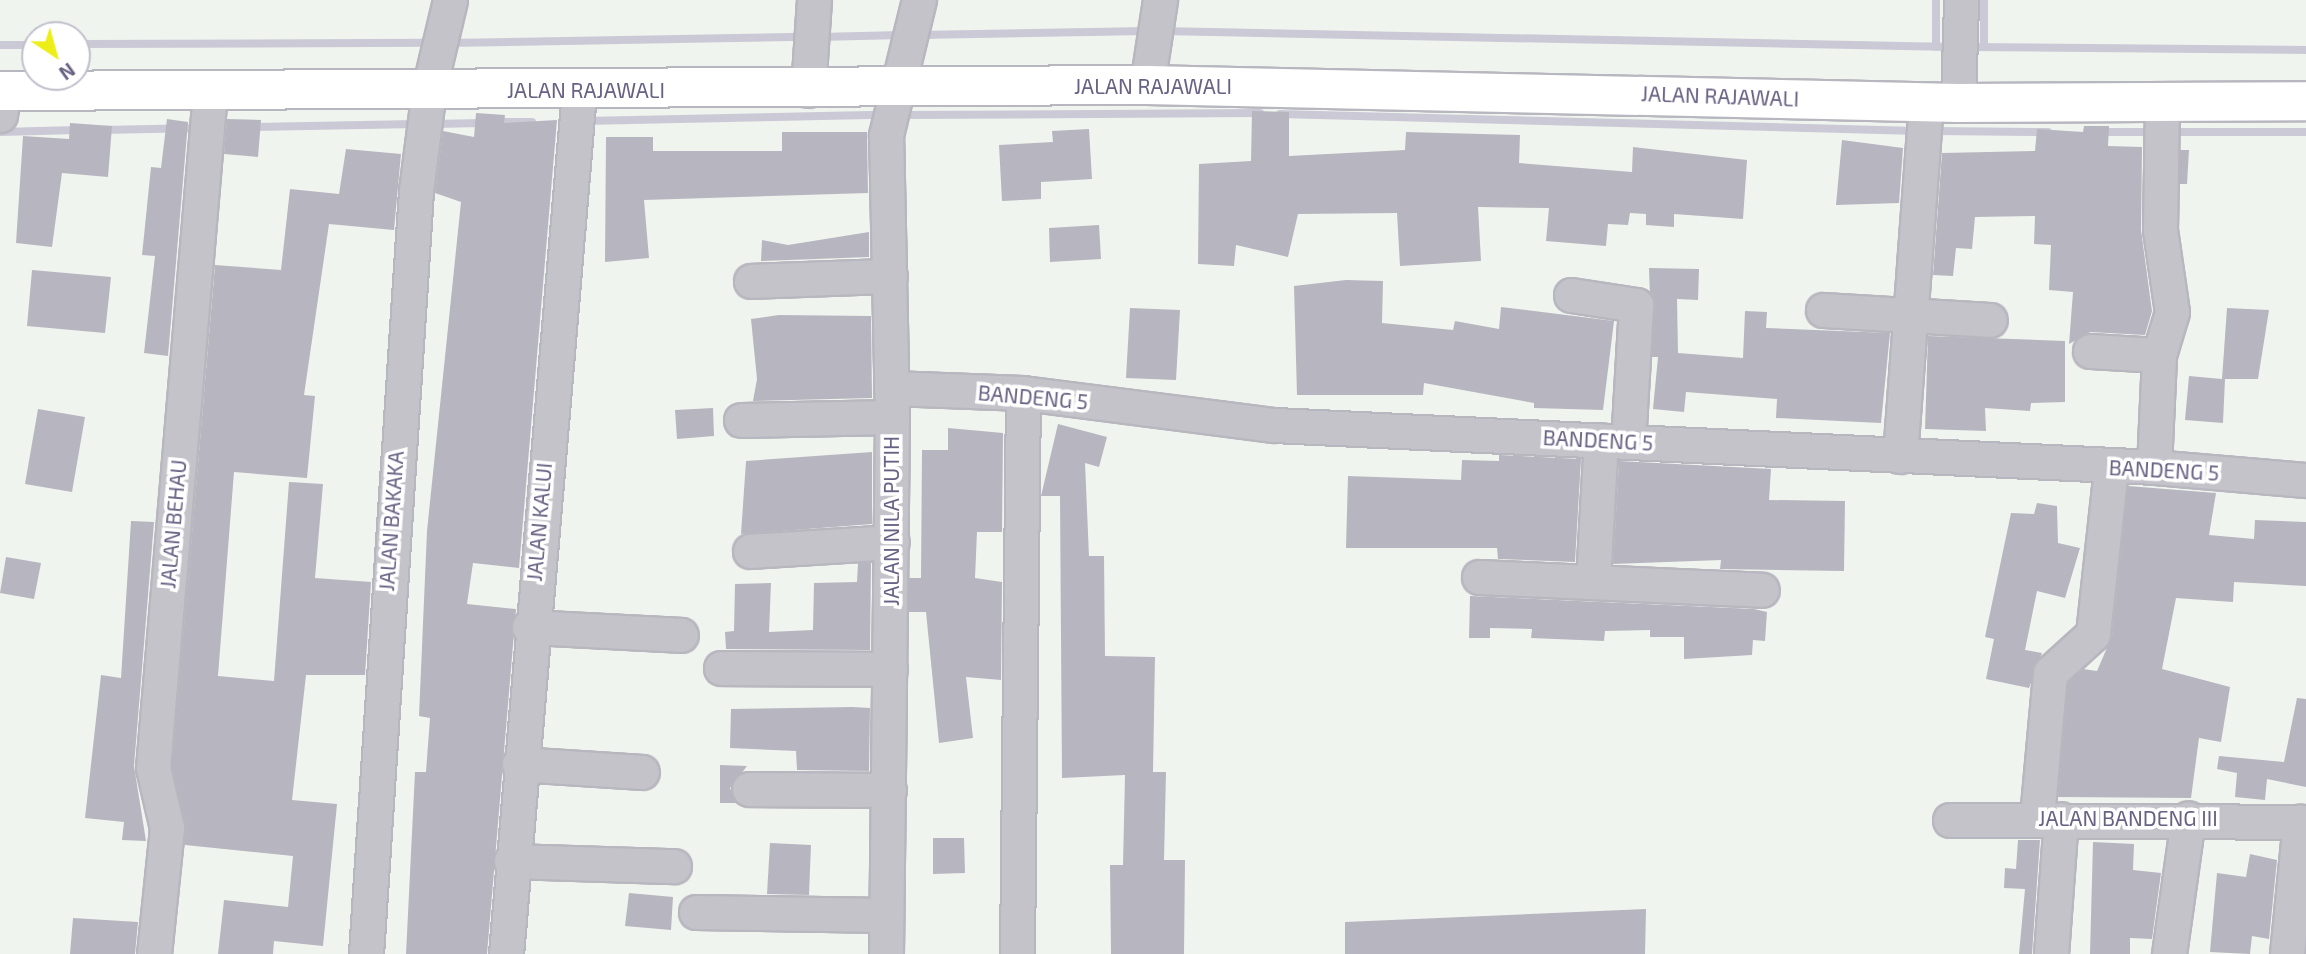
<!DOCTYPE html>
<style>
body{margin:0}
#map{position:relative;width:2306px;height:954px;overflow:hidden;background:#f0f4ef;font-family:"Exo 2",sans-serif}
div>[style]{position:absolute}
.stream>*{height:8px;margin:-4px;padding:0 4px;transform-origin:4px;border-radius:4px;background:#cac9d5}
.building>*{inset:0;background:#b7b5bf}
.roads{filter:drop-shadow(2px 0 #b8b6be) drop-shadow(-2px 0 #b8b6be) drop-shadow(0 2px #b8b6be) drop-shadow(0 -2px #b8b6be)}
.minor>*{height:33px;margin:-16.5px;padding:0 16.5px;transform-origin:16.5px;border-radius:16.5px;background:#c5c3ca}
.major>*{height:38px;margin:-19px;padding:0 19px;transform-origin:19px;border-radius:19px;background:#fff}
span{translate:-50% -50%;white-space:nowrap;text-align:center;line-height:1.15;-webkit-text-stroke:7px #fff;paint-order:stroke}
.street-label{font-size:21px;color:#696183}
.north{position:absolute;left:21px;top:21px;width:70px;height:70px;box-sizing:border-box;background:#fff;border:2px solid #c3c0cd;border-radius:50%;rotate:144deg;font-size:19px;font-weight:700;line-height:28px;text-align:center;color:#696183}
.north::after{content:'';display:block;margin:auto;width:24px;height:32px;background:#ecee15;clip-path:polygon(50% 0,100% 100%,50% 72%,0 100%)}
</style>
<div id="map">
<div class="stream">
<i style="left:1161px;top:31px;width:792px;rotate:1.16deg"></i>
<i style="left:920px;top:35px;width:228px;rotate:-1deg"></i>
<i style="left:818px;top:37px;width:85px;rotate:-1.3deg"></i>
<i style="left:447px;top:43px;width:358px;rotate:-1deg"></i>
<i style="left:77px;top:44px;width:354px;rotate:-0.2deg"></i>
<i style="left:0;top:45px;width:35px"></i>
<i style="left:1936px;top:47px;width:47px;rotate:-90deg"></i>
<i style="left:1966px;top:47px;width:340px;rotate:0.5deg"></i>
<i style="left:1984px;top:47px;width:47px;rotate:-90deg"></i>
<i style="left:1280px;top:114px;width:638px;rotate:1.53deg"></i>
<i style="left:899px;top:115px;width:361px;rotate:-0.3deg"></i>
<i style="left:584px;top:121px;width:298px;rotate:-1.2deg"></i>
<i style="left:496px;top:122px;width:36px"></i>
<i style="left:433px;top:124px;width:50px;rotate:-1.1deg"></i>
<i style="left:251px;top:127px;width:166px;rotate:-1deg"></i>
<i style="left:101px;top:130px;width:99px;rotate:-1.2deg"></i>
<i style="left:1931px;top:131px;width:117px;rotate:0.5deg"></i>
<i style="left:0;top:132px;width:78px;rotate:-1.5deg"></i>
<i style="left:2099px;top:132px;width:54px"></i>
<i style="left:2169px;top:132px;width:137px"></i>
</div>
<div class="building">
<i style="clip-path:polygon(1252px 111px,1289px 112px,1289px 156px,1405px 150px,1406px 132px,1520px 135px,1519px 163px,1632px 172px,1633px 147px,1747px 160px,1743px 219px,1674px 214px,1674px 227px,1646px 225px,1646px 214px,1630px 213px,1628px 225px,1608px 224px,1606px 246px,1546px 241px,1549px 208px,1478px 207px,1481px 261px,1400px 266px,1397px 213px,1298px 214px,1288px 257px,1236px 245px,1234px 266px,1198px 264px,1199px 164px,1251px 161px)"></i>
<i style="clip-path:polygon(476px 113px,505px 115px,504px 123px,557px 120px,519px 568px,473px 563px,467px 604px,516px 609px,487px 954px,406px 954px,415px 772px,426px 772px,430px 718px,419px 716px,427px 531px,461px 202px,435px 193px,443px 131px,474px 137px)"></i>
<i style="clip-path:polygon(167px 119px,188px 122px,168px 356px,144px 353px,155px 256px,142px 255px,151px 167px,161px 168px)"></i>
<i style="clip-path:polygon(227px 119px,261px 120px,258px 157px,224px 154px)"></i>
<i style="clip-path:polygon(70px 123px,112px 126px,108px 177px,62px 173px,52px 247px,16px 243px,23px 136px,69px 139px)"></i>
<i style="clip-path:polygon(2084px 126px,2109px 126px,2108px 146px,2142px 147px,2141px 230px,2152px 311px,2145px 335px,2090px 332px,2069px 344px,2073px 292px,2049px 290px,2051px 245px,2034px 244px,2035px 216px,1975px 217px,1972px 249px,1956px 248px,1953px 276px,1933px 275px,1942px 153px,2035px 151px,2037px 129px,2083px 132px)"></i>
<i style="clip-path:polygon(1089px 129px,1092px 179px,1041px 182px,1041px 199px,1002px 201px,999px 145px,1053px 142px,1052px 131px)"></i>
<i style="clip-path:polygon(782px 132px,867px 132px,868px 193px,644px 200px,649px 258px,605px 262px,606px 137px,653px 137px,653px 151px,782px 151px)"></i>
<i style="clip-path:polygon(1842px 140px,1903px 148px,1899px 203px,1836px 205px)"></i>
<i style="clip-path:polygon(346px 149px,401px 154px,394px 230px,329px 224px,304px 395px,315px 396px,307px 478px,234px 472px,218px 676px,274px 681px,289px 482px,323px 484px,315px 578px,371px 582px,365px 675px,306px 675px,292px 800px,337px 804px,323px 946px,274px 941px,273px 954px,218px 954px,224px 900px,288px 907px,293px 856px,185px 845px,172px 767px,215px 265px,281px 270px,290px 189px,339px 194px)"></i>
<i style="clip-path:polygon(2180px 150px,2189px 150px,2187px 184px,2180px 184px)"></i>
<i style="clip-path:polygon(1099px 225px,1101px 259px,1050px 262px,1049px 228px)"></i>
<i style="clip-path:polygon(869px 232px,869px 257px,761px 261px,762px 240px,788px 245px)"></i>
<i style="clip-path:polygon(1649px 268px,1699px 269px,1698px 300px,1677px 299px,1678px 353px,1743px 358px,1745px 311px,1767px 312px,1766px 328px,1890px 333px,1881px 423px,1776px 418px,1777px 399px,1686px 392px,1684px 412px,1653px 409px,1658px 357px,1652px 357px)"></i>
<i style="clip-path:polygon(32px 270px,111px 277px,105px 333px,27px 326px)"></i>
<i style="clip-path:polygon(1346px 280px,1383px 281px,1382px 323px,1453px 330px,1455px 321px,1499px 329px,1501px 307px,1614px 321px,1603px 410px,1534px 408px,1534px 403px,1424px 383px,1423px 395px,1297px 395px,1294px 286px)"></i>
<i style="clip-path:polygon(1130px 308px,1180px 310px,1176px 380px,1126px 378px)"></i>
<i style="clip-path:polygon(2227px 308px,2269px 310px,2258px 379px,2225px 379px,2223px 423px,2185px 420px,2189px 376px,2222px 379px)"></i>
<i style="clip-path:polygon(779px 315px,871px 316px,872px 398px,753px 401px,757px 379px,751px 319px)"></i>
<i style="clip-path:polygon(1928px 336px,2065px 341px,2065px 402px,2031px 403px,2030px 411px,1985px 408px,1986px 431px,1925px 429px)"></i>
<i style="clip-path:polygon(713px 408px,714px 436px,677px 439px,675px 410px)"></i>
<i style="clip-path:polygon(38px 409px,85px 417px,72px 492px,25px 484px)"></i>
<i style="clip-path:polygon(1058px 424px,1107px 437px,1099px 467px,1085px 463px,1089px 556px,1104px 556px,1105px 656px,1155px 657px,1153px 772px,1166px 772px,1164px 860px,1185px 860px,1184px 954px,1111px 954px,1110px 865px,1123px 865px,1125px 775px,1062px 778px,1060px 496px,1041px 496px)"></i>
<i style="clip-path:polygon(948px 428px,1003px 433px,1002px 532px,977px 532px,975px 578px,1002px 582px,1001px 680px,966px 677px,973px 738px,939px 743px,926px 612px,909px 612px,909px 578px,921px 578px,922px 450px,948px 450px)"></i>
<i style="clip-path:polygon(872px 452px,872px 524px,741px 534px,746px 461px)"></i>
<i style="clip-path:polygon(1499px 455px,1581px 459px,1575px 562px,1498px 559px,1497px 548px,1346px 548px,1348px 476px,1461px 480px,1462px 460px,1499px 461px)"></i>
<i style="clip-path:polygon(1619px 461px,1771px 469px,1769px 500px,1845px 501px,1844px 571px,1720px 569px,1721px 560px,1613px 564px)"></i>
<i style="clip-path:polygon(2128px 486px,2216px 493px,2209px 535px,2254px 539px,2255px 520px,2306px 522px,2306px 586px,2234px 582px,2233px 602px,2176px 598px,2162px 669px,2230px 687px,2221px 742px,2199px 738px,2191px 798px,2058px 797px,2068px 682px,2083px 669px,2097px 671px,2112px 636px)"></i>
<i style="clip-path:polygon(2037px 503px,2057px 506px,2058px 543px,2080px 548px,2065px 598px,2037px 591px,2025px 650px,2042px 653px,2029px 688px,1986px 679px,1994px 639px,1985px 637px,2011px 513px,2034px 514px)"></i>
<i style="clip-path:polygon(131px 521px,154px 522px,134px 766px,146px 841px,122px 840px,124px 822px,85px 818px,101px 675px,121px 678px)"></i>
<i style="clip-path:polygon(6px 557px,41px 563px,34px 599px,0 593px)"></i>
<i style="clip-path:polygon(858px 563px,871px 563px,870px 650px,726px 649px,725px 632px,734px 631px,735px 584px,771px 583px,769px 632px,813px 630px,814px 583px,857px 582px)"></i>
<i style="clip-path:polygon(1470px 596px,1754px 609px,1767px 612px,1765px 641px,1753px 640px,1752px 655px,1684px 659px,1684px 637px,1650px 637px,1650px 630px,1605px 631px,1604px 641px,1531px 638px,1532px 629px,1490px 628px,1490px 638px,1469px 638px)"></i>
<i style="clip-path:polygon(2297px 698px,2306px 699px,2306px 787px,2267px 779px,2265px 800px,2235px 797px,2237px 773px,2217px 769px,2219px 756px,2284px 762px)"></i>
<i style="clip-path:polygon(852px 707px,870px 708px,869px 771px,797px 770px,796px 751px,730px 748px,731px 709px)"></i>
<i style="clip-path:polygon(720px 765px,747px 766px,730px 788px,737px 803px,720px 803px)"></i>
<i style="clip-path:polygon(933px 838px,964px 838px,965px 873px,933px 874px)"></i>
<i style="clip-path:polygon(2018px 840px,2040px 840px,2032px 954px,2019px 954px,2025px 889px,2004px 888px,2005px 868px,2016px 869px)"></i>
<i style="clip-path:polygon(2093px 842px,2134px 844px,2133px 870px,2161px 873px,2152px 939px,2130px 938px,2130px 954px,2090px 954px)"></i>
<i style="clip-path:polygon(770px 843px,811px 845px,809px 895px,767px 894px)"></i>
<i style="clip-path:polygon(2250px 854px,2277px 860px,2269px 939px,2252px 936px,2250px 954px,2210px 952px,2217px 873px,2246px 877px)"></i>
<i style="clip-path:polygon(629px 893px,673px 897px,671px 930px,625px 926px)"></i>
<i style="clip-path:polygon(1646px 909px,1645px 954px,1345px 954px,1345px 922px)"></i>
<i style="clip-path:polygon(73px 918px,138px 922px,135px 954px,70px 954px)"></i>
</div>
<div class="roads">
<div class="minor">
<i style="left:1147px;top:85px;width:86px;rotate:-81.3deg"></i>
<i style="left:808px;top:90px;width:90px;rotate:-86.2deg"></i>
<i style="left:1958px;top:103px;width:103px;rotate:-88.3deg"></i>
<i style="left:0;top:115px;width:24px;rotate:-81deg"></i>
<i style="left:751px;top:281px;width:139px;rotate:-2.1deg"></i>
<i style="left:1571px;top:295px;width:66px;rotate:8.7deg"></i>
<i style="left:1636px;top:305px;width:137px;rotate:93.3deg"></i>
<i style="left:1823px;top:310px;width:167px;rotate:3.4deg"></i>
<i style="left:2090px;top:351px;width:69px;rotate:3.3deg"></i>
<i style="left:891px;top:388px;width:132px;rotate:2.2deg"></i>
<i style="left:1023px;top:393px;width:253px;rotate:7.3deg"></i>
<i style="left:1274px;top:425px;width:881px;rotate:2.73deg"></i>
<i style="left:2154px;top:467px;width:153px;rotate:4.9deg"></i>
<i style="left:741px;top:420px;width:151px;rotate:-1.1deg"></i>
<i style="left:1900px;top:456px;width:355px;rotate:-85.8deg"></i>
<i style="left:2154px;top:467px;width:112px;rotate:-87.4deg"></i>
<i style="left:2159px;top:355px;width:45px;rotate:-73.2deg"></i>
<i style="left:2172px;top:312px;width:83px;rotate:-98.3deg"></i>
<i style="left:2160px;top:230px;width:131px;rotate:-89.1deg"></i>
<i style="left:750px;top:551px;width:142px;rotate:-3.6deg"></i>
<i style="left:1479px;top:577px;width:283px;rotate:2.6deg"></i>
<i style="left:1593px;top:581px;width:141px;rotate:-86.8deg"></i>
<i style="left:529px;top:627px;width:152px;rotate:3deg"></i>
<i style="left:721px;top:668px;width:169px;rotate:0.3deg"></i>
<i style="left:519px;top:764px;width:123px;rotate:3.7deg"></i>
<i style="left:749px;top:789px;width:140px;rotate:0.4deg"></i>
<i style="left:2037px;top:817px;width:145px;rotate:-84.8deg"></i>
<i style="left:2050px;top:673px;width:58px;rotate:-42.2deg"></i>
<i style="left:2093px;top:634px;width:167px;rotate:-83.8deg"></i>
<i style="left:1950px;top:820px;width:356px;rotate:0.3deg"></i>
<i style="left:511px;top:861px;width:163px;rotate:1.8deg"></i>
<i style="left:696px;top:912px;width:190px;rotate:0.9deg"></i>
<i style="left:154px;top:954px;width:127px;rotate:-84.1deg"></i>
<i style="left:167px;top:828px;width:62px;rotate:-103.1deg"></i>
<i style="left:153px;top:768px;width:678px;rotate:-85.18deg"></i>
<i style="left:366px;top:954px;width:765px;rotate:-86.25deg"></i>
<i style="left:416px;top:191px;width:103px;rotate:-82.7deg"></i>
<i style="left:429px;top:89px;width:91px;rotate:-76.7deg"></i>
<i style="left:506px;top:954px;width:866px;rotate:-85.16deg"></i>
<i style="left:886px;top:954px;width:537px;rotate:-89.36deg"></i>
<i style="left:892px;top:417px;width:282px;rotate:-91.2deg"></i>
<i style="left:886px;top:135px;width:139px;rotate:-76.3deg"></i>
<i style="left:1017px;top:954px;width:561px;rotate:-89.39deg"></i>
<i style="left:2051px;top:954px;width:135px;rotate:-85.8deg"></i>
<i style="left:2169px;top:954px;width:137px;rotate:-82deg"></i>
<i style="left:2287px;top:954px;width:133px;rotate:-84.4deg"></i>
</div>
<div class="major">
<i style="left:0;top:91px;width:1147px;rotate:-0.3deg"></i>
<i style="left:1147px;top:85px;width:811px;rotate:1.27deg"></i>
<i style="left:1958px;top:103px;width:348px;rotate:-0.3deg"></i>
</div>
</div>
<div class="street-label">
<span style="left:1153px;top:86px">JALAN RAJAWALI</span>
<span style="left:586px;top:90px">JALAN RAJAWALI</span>
<span style="left:1720px;top:96px;rotate:2deg">JALAN RAJAWALI</span>
<span style="left:1033px;top:397px;rotate:5deg">BANDENG 5</span>
<span style="left:1598px;top:440px;rotate:3deg">BANDENG 5</span>
<span style="left:2164px;top:470px;rotate:3deg">BANDENG 5</span>
<span style="left:391px;top:521px;rotate:-86deg">JALAN BAKAKA</span>
<span style="left:891px;top:521px;rotate:-90deg">JALAN NILA PUTIH</span>
<span style="left:539px;top:522px;rotate:-85deg">JALAN KALUI</span>
<span style="left:173px;top:524px;rotate:-85deg">JALAN BEHAU</span>
<span style="left:2128px;top:818px">JALAN BANDENG III</span>
</div>
<div class="north">N</div>
</div>
